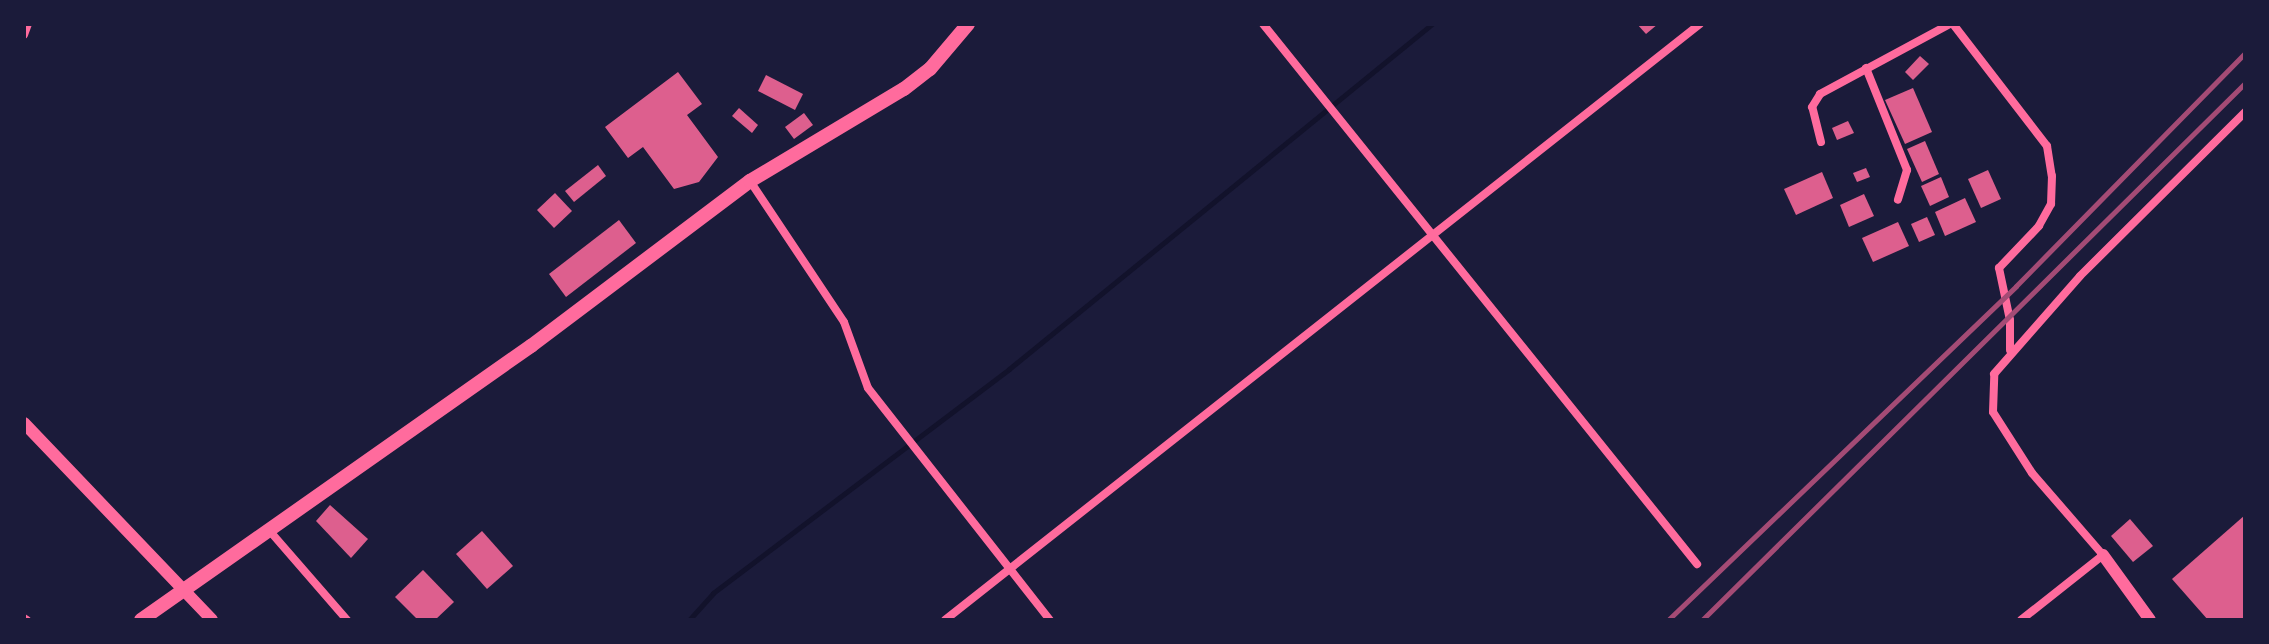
<!DOCTYPE html>
<style>
body{margin:0}
#map{position:relative;width:2269px;height:644px;overflow:hidden;background:#1b1b3a;font-family:Montserrat,sans-serif}
div>[style]{position:absolute}
.stream>*{height:5px;margin:-2.5px;padding:0 2.5px;transform-origin:2.5px;border-radius:2.5px;background:#12122b}
.building>*{inset:0;background:#dd5f8e}
.minor>*{height:8px;margin:-4px;padding:0 4px;transform-origin:4px;border-radius:4px;background:#ff6b9d}
.tertiary>*{height:12px;margin:-6px;padding:0 6px;transform-origin:6px;border-radius:6px;background:#ff6b9d}
.secondary>*{height:14px;margin:-7px;padding:0 7px;transform-origin:7px;border-radius:7px;background:#ff6b9d}
.rail>*{height:5px;margin:-2.5px;padding:0 2.5px;transform-origin:2.5px;border-radius:2.5px;background:#a44b75}
span{translate:-50% -50%;white-space:nowrap;text-align:center;line-height:1.15;-webkit-text-stroke:8px #1b1b3a;paint-order:stroke}
.frame{position:absolute;inset:0;border:26px solid #1b1b3a;pointer-events:none}
</style>
<div id="map">
<div class="stream">
<i style="left:689px;top:620px;width:36px;rotate:-48deg"></i>
<i style="left:713px;top:593px;width:371px;rotate:-37.1deg"></i>
<i style="left:1009px;top:369px;width:546px;rotate:-39.2deg"></i>
</div>
<div class="building">
<i style="clip-path:polygon(1637px 24px,1658px 24px,1646px 34px)"></i>
<i style="clip-path:polygon(1920px 56px,1929px 64px,1913px 80px,1905px 72px)"></i>
<i style="clip-path:polygon(678px 72px,702px 104px,687px 115px,718px 157px,699px 182px,674px 189px,643px 147px,628px 158px,605px 127px)"></i>
<i style="clip-path:polygon(766px 75px,803px 94px,795px 110px,758px 91px)"></i>
<i style="clip-path:polygon(1913px 88px,1932px 132px,1905px 144px,1885px 100px)"></i>
<i style="clip-path:polygon(739px 108px,758px 125px,752px 133px,732px 116px)"></i>
<i style="clip-path:polygon(804px 113px,813px 125px,794px 139px,785px 127px)"></i>
<i style="clip-path:polygon(1848px 121px,1854px 133px,1837px 140px,1832px 128px)"></i>
<i style="clip-path:polygon(1925px 141px,1939px 174px,1922px 182px,1907px 149px)"></i>
<i style="clip-path:polygon(598px 165px,606px 176px,574px 202px,565px 191px)"></i>
<i style="clip-path:polygon(1866px 168px,1870px 177px,1857px 182px,1853px 173px)"></i>
<i style="clip-path:polygon(1988px 170px,2001px 199px,1981px 208px,1968px 179px)"></i>
<i style="clip-path:polygon(1822px 172px,1833px 198px,1796px 215px,1784px 189px)"></i>
<i style="clip-path:polygon(1941px 177px,1949px 197px,1930px 206px,1921px 186px)"></i>
<i style="clip-path:polygon(555px 193px,572px 211px,554px 228px,537px 210px)"></i>
<i style="clip-path:polygon(1864px 194px,1874px 216px,1849px 227px,1840px 205px)"></i>
<i style="clip-path:polygon(1965px 198px,1976px 222px,1945px 236px,1935px 212px)"></i>
<i style="clip-path:polygon(1927px 217px,1935px 235px,1919px 242px,1911px 224px)"></i>
<i style="clip-path:polygon(619px 220px,636px 243px,566px 297px,549px 274px)"></i>
<i style="clip-path:polygon(1898px 222px,1909px 246px,1873px 262px,1862px 238px)"></i>
<i style="clip-path:polygon(330px 505px,368px 539px,351px 558px,316px 521px)"></i>
<i style="clip-path:polygon(2245px 515px,2245px 620px,2208px 620px,2172px 579px)"></i>
<i style="clip-path:polygon(2130px 519px,2153px 546px,2133px 562px,2111px 536px)"></i>
<i style="clip-path:polygon(482px 531px,513px 566px,487px 589px,456px 554px)"></i>
<i style="clip-path:polygon(423px 570px,454px 602px,435px 620px,418px 620px,395px 597px)"></i>
</div>
<div class="minor">
<i style="left:1263px;top:24px;width:693px;rotate:51.21deg"></i>
<i style="left:1953px;top:24px;width:154px;rotate:52.4deg"></i>
<i style="left:2047px;top:146px;width:30px;rotate:81deg"></i>
<i style="left:2052px;top:176px;width:28px;rotate:92deg"></i>
<i style="left:2051px;top:204px;width:25px;rotate:119deg"></i>
<i style="left:2039px;top:226px;width:58px;rotate:133.6deg"></i>
<i style="left:1999px;top:268px;width:53px;rotate:78.1deg"></i>
<i style="left:2010px;top:320px;width:30px;rotate:90deg"></i>
<i style="left:24px;top:35px;width:12px;rotate:-70deg"></i>
<i style="left:1866px;top:68px;width:110px;rotate:68.1deg"></i>
<i style="left:1907px;top:170px;width:31px;rotate:107deg"></i>
<i style="left:1821px;top:142px;width:36px;rotate:-104deg"></i>
<i style="left:1812px;top:107px;width:15px;rotate:-58deg"></i>
<i style="left:1820px;top:94px;width:148px;rotate:-28.3deg"></i>
<i style="left:750px;top:181px;width:169px;rotate:56.3deg"></i>
<i style="left:844px;top:322px;width:70px;rotate:70deg"></i>
<i style="left:868px;top:388px;width:295px;rotate:51.9deg"></i>
<i style="left:268px;top:529px;width:121px;rotate:49deg"></i>
<i style="left:24px;top:618px;width:4px;rotate:34deg"></i>
<i style="left:945px;top:620px;width:962px;rotate:-38.29deg"></i>
<i style="left:2021px;top:620px;width:105px;rotate:-38.4deg"></i>
<i style="left:2103px;top:555px;width:108px;rotate:-130.9deg"></i>
<i style="left:2032px;top:473px;width:72px;rotate:-122.6deg"></i>
<i style="left:1993px;top:412px;width:38px;rotate:-88deg"></i>
<i style="left:1994px;top:374px;width:130px;rotate:-48.7deg"></i>
<i style="left:2080px;top:276px;width:233px;rotate:-44.8deg"></i>
</div>
<div class="tertiary">
<i style="left:24px;top:423px;width:272px;rotate:46.3deg"></i>
<i style="left:2103px;top:555px;width:80px;rotate:54.1deg"></i>
</div>
<div class="secondary">
<i style="left:141px;top:620px;width:477px;rotate:-35.1deg"></i>
<i style="left:531px;top:346px;width:274px;rotate:-37deg"></i>
<i style="left:750px;top:181px;width:179px;rotate:-30.9deg"></i>
<i style="left:904px;top:89px;width:33px;rotate:-38deg"></i>
<i style="left:930px;top:69px;width:59px;rotate:-49.8deg"></i>
</div>
<div class="rail">
<i style="left:1668px;top:620px;width:482px;rotate:-43.8deg"></i>
<i style="left:2016px;top:286px;width:327px;rotate:-45.5deg"></i>
<i style="left:1702px;top:620px;width:764px;rotate:-44.68deg"></i>
</div>
<div class="frame"></div>
</div>
